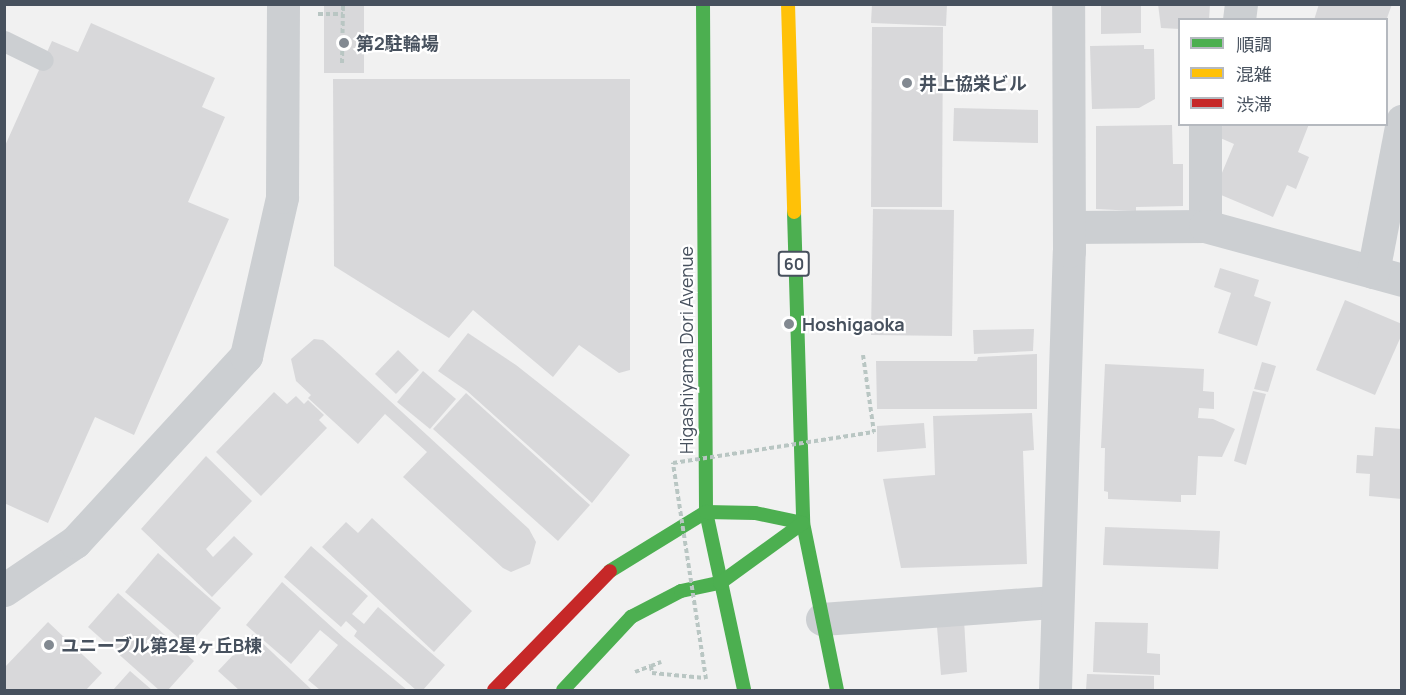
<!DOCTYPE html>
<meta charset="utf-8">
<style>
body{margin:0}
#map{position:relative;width:1406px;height:695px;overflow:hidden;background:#f1f1f1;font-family:Manrope,"Noto Sans JP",sans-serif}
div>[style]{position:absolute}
.building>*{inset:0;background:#d8d8da}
.path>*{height:4px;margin-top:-2px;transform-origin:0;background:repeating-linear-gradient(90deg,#b9c6c3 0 4.5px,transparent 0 7.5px)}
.lane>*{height:21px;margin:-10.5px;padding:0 10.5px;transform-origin:10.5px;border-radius:10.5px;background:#cccfd2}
.street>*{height:33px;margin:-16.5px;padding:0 16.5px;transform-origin:16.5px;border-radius:16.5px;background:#cccfd2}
.fast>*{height:14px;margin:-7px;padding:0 7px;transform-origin:7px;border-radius:7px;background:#4caf50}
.slow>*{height:14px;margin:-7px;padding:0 7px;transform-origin:7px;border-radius:7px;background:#ffc107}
.jam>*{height:14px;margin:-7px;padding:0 7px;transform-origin:7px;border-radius:7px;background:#c62828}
.path-bridge>*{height:4px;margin-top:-2px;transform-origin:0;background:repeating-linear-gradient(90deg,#b9c6c3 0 4.5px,transparent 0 7.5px)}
.dots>*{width:16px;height:16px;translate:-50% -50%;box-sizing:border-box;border:3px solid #fff;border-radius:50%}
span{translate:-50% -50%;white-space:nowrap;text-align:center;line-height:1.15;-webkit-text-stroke:4.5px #fff;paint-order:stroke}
.shield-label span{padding:2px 4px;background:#fff;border:2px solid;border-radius:4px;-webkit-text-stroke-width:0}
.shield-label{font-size:16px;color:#47515e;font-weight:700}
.poi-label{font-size:18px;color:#47515e;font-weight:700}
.left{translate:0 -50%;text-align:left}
.street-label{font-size:18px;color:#47515e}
.frame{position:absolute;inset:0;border:6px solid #47515e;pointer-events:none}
.legend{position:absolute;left:1178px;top:18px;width:210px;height:108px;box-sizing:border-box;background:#fff;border:2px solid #b5b9bf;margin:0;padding:8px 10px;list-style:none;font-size:18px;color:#47515e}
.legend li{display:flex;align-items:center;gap:12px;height:30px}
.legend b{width:30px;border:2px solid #b5b9bf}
</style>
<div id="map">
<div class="building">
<i style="clip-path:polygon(324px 4px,364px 4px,364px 73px,324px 73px)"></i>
<i style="clip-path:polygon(872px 4px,947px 4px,946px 26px,871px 23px)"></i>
<i style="clip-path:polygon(1101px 4px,1141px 4px,1141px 33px,1101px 34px)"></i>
<i style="clip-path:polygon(1158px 4px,1210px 4px,1209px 20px,1180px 20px,1180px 29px,1161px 28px)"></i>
<i style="clip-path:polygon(1319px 4px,1392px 4px,1387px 18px,1381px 20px,1314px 20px)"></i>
<i style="clip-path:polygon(91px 23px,215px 78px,202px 107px,225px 117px,188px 202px,229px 219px,134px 435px,95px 417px,48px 523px,4px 503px,4px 148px,52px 41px,78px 52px)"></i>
<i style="clip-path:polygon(872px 27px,943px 27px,942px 207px,871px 207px)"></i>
<i style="clip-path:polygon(1144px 45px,1144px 49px,1154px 49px,1155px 99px,1139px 108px,1092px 109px,1090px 46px)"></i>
<i style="clip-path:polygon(333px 79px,630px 79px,630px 370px,619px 373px,579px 345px,553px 377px,473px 310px,449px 338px,334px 266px)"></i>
<i style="clip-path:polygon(954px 108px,1038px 110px,1038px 143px,953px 141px)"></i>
<i style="clip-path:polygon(1223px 124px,1309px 124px,1298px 152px,1309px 157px,1296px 189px,1287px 185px,1273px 217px,1214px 192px,1234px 144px,1218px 137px)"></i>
<i style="clip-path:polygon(1172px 125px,1173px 164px,1183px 164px,1183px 206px,1136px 207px,1136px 211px,1096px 209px,1096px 126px)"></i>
<i style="clip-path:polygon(873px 209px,954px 210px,952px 336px,871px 335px)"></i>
<i style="clip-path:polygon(1220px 268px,1259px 280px,1254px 296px,1271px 302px,1257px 346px,1218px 333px,1231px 293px,1214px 287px)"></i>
<i style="clip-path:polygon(1345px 300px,1402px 324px,1402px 334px,1375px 395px,1316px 370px)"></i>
<i style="clip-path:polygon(1034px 329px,1033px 351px,974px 354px,973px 330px)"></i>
<i style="clip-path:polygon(468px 333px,516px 365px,630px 455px,592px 503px,467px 391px,438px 371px)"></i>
<i style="clip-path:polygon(314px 339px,323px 340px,339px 354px,529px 529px,536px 542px,530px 564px,511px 572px,503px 568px,403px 477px,427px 452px,385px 414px,358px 444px,308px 398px,311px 395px,296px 381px,291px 359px)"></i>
<i style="clip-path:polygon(398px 350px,419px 370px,396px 394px,375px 374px)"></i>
<i style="clip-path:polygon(1037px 354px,1037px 409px,877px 409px,876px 361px,977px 361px,978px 357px)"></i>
<i style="clip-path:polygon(1262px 362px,1276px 366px,1268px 392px,1254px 389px)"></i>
<i style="clip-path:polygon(1105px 364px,1204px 369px,1203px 391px,1214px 392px,1214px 409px,1199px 408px,1198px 418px,1213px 419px,1235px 429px,1222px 457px,1198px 456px,1196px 495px,1181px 495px,1181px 502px,1108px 499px,1108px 492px,1104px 491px,1105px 448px,1101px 448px)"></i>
<i style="clip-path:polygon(423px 371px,456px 399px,430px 429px,397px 402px)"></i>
<i style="clip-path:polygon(1253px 391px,1266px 394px,1246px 465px,1234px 461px)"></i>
<i style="clip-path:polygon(274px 392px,287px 404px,296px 396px,304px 404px,308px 400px,324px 415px,319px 420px,327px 428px,261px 496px,216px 452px)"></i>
<i style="clip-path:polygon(466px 393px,590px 505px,558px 541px,433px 429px)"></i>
<i style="clip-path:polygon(1032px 413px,1034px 450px,1023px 451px,1027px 564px,901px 568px,883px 479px,935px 475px,933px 416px)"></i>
<i style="clip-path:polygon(924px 423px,926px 448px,877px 452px,877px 426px)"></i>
<i style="clip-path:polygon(1375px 427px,1402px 429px,1402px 499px,1369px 496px,1370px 474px,1356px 473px,1357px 455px,1373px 456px)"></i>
<i style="clip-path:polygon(206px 456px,252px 501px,206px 549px,213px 557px,234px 536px,253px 554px,212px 597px,141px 529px)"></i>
<i style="clip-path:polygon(372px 518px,472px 611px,434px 652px,322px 547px,346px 522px,358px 533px)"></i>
<i style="clip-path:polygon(1105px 527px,1220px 531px,1218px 569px,1103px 565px)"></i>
<i style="clip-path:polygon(311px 546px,368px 596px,352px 614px,364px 624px,378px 607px,445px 665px,423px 690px,416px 690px,354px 636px,357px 631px,346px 621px,341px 627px,284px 577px)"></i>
<i style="clip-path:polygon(158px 553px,221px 608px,188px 646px,125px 592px)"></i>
<i style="clip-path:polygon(282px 582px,344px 638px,407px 690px,320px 690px,308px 680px,338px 645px,320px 630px,291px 664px,246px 625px)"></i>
<i style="clip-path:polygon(118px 593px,194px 661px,168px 690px,159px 690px,88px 627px)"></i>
<i style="clip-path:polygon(964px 619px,967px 672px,941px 675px,937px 627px)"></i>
<i style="clip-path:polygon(48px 622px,102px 673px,86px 690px,4px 690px,4px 668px)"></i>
<i style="clip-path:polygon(1095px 622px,1148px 623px,1147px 653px,1160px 654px,1160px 675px,1093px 672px)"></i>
<i style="clip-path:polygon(253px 634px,312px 690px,239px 690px,218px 671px)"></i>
<i style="clip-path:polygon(130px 671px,152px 690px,113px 690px)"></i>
<i style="clip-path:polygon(1087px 674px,1154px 676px,1154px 690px,1086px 690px)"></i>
</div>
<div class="path">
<i style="left:318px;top:14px;width:25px"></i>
<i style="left:342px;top:63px;width:59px;rotate:-89deg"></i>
<i style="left:863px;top:355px;width:78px;rotate:81.9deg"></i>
<i style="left:651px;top:666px;width:11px;rotate:-22deg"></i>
<i style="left:635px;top:672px;width:17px;rotate:-21deg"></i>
<i style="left:651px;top:666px;width:7px;rotate:82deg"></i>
<i style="left:652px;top:673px;width:53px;rotate:5.4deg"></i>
</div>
<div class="lane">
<i style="left:4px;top:41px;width:43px;rotate:26deg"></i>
</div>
<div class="street">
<i style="left:1239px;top:20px;width:16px;rotate:-83deg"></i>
<i style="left:1205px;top:124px;width:102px;rotate:90deg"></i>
<i style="left:1069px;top:227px;width:136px;rotate:-0.4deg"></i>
<i style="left:1205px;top:226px;width:204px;rotate:15.3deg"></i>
<i style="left:1373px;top:272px;width:154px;rotate:-79.1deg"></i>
<i style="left:4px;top:590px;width:86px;rotate:-34.1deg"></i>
<i style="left:75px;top:542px;width:253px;rotate:-47.4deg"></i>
<i style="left:246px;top:356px;width:163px;rotate:-77.2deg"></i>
<i style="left:282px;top:197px;width:193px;rotate:-89.7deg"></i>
<i style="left:822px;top:619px;width:234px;rotate:-4.2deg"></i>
<i style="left:1055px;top:690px;width:439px;rotate:-88.2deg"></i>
<i style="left:1069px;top:251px;width:247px;rotate:-90.2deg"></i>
</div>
<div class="fast">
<i style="left:703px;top:4px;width:508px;rotate:89.66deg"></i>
<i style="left:706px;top:512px;width:182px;rotate:77.9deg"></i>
<i style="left:794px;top:212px;width:311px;rotate:88.3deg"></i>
<i style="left:803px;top:523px;width:170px;rotate:78.5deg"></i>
<i style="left:610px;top:571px;width:113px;rotate:-31.6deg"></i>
<i style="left:706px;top:512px;width:49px;rotate:1.2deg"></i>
<i style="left:755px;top:513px;width:49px;rotate:11.8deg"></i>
<i style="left:563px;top:690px;width:100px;rotate:-47deg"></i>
<i style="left:631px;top:617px;width:56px;rotate:-27.5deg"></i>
<i style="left:681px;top:591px;width:40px;rotate:-12deg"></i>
<i style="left:720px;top:583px;width:102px;rotate:-35.9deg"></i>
</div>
<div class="slow">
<i style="left:788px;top:4px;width:208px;rotate:88.3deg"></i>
</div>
<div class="jam">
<i style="left:494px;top:690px;width:166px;rotate:-45.7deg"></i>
</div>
<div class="path-bridge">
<i style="left:706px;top:679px;width:219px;rotate:-98.7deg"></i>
<i style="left:673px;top:463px;width:203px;rotate:-8.8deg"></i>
</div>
<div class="dots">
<i style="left:344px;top:43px;background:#828991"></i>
<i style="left:907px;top:83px;background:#828991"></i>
<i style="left:789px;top:324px;background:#828991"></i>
<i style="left:49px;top:645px;background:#828991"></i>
</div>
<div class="shield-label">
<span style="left:794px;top:264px">60</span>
</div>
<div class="poi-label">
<span class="left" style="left:356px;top:43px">第2駐輪場</span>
<span class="left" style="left:919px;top:83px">井上協栄ビル</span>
<span class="left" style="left:802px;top:324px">Hoshigaoka</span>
<span class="left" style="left:61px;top:645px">ユニーブル第2星ヶ丘B棟</span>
</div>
<div class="street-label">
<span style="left:686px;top:350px;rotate:-90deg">Higashiyama Dori Avenue</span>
</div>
<div class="frame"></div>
<ul class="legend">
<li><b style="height:8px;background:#4caf50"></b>順調</li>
<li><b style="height:8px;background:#ffc107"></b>混雑</li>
<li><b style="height:8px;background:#c62828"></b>渋滞</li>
</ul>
</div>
